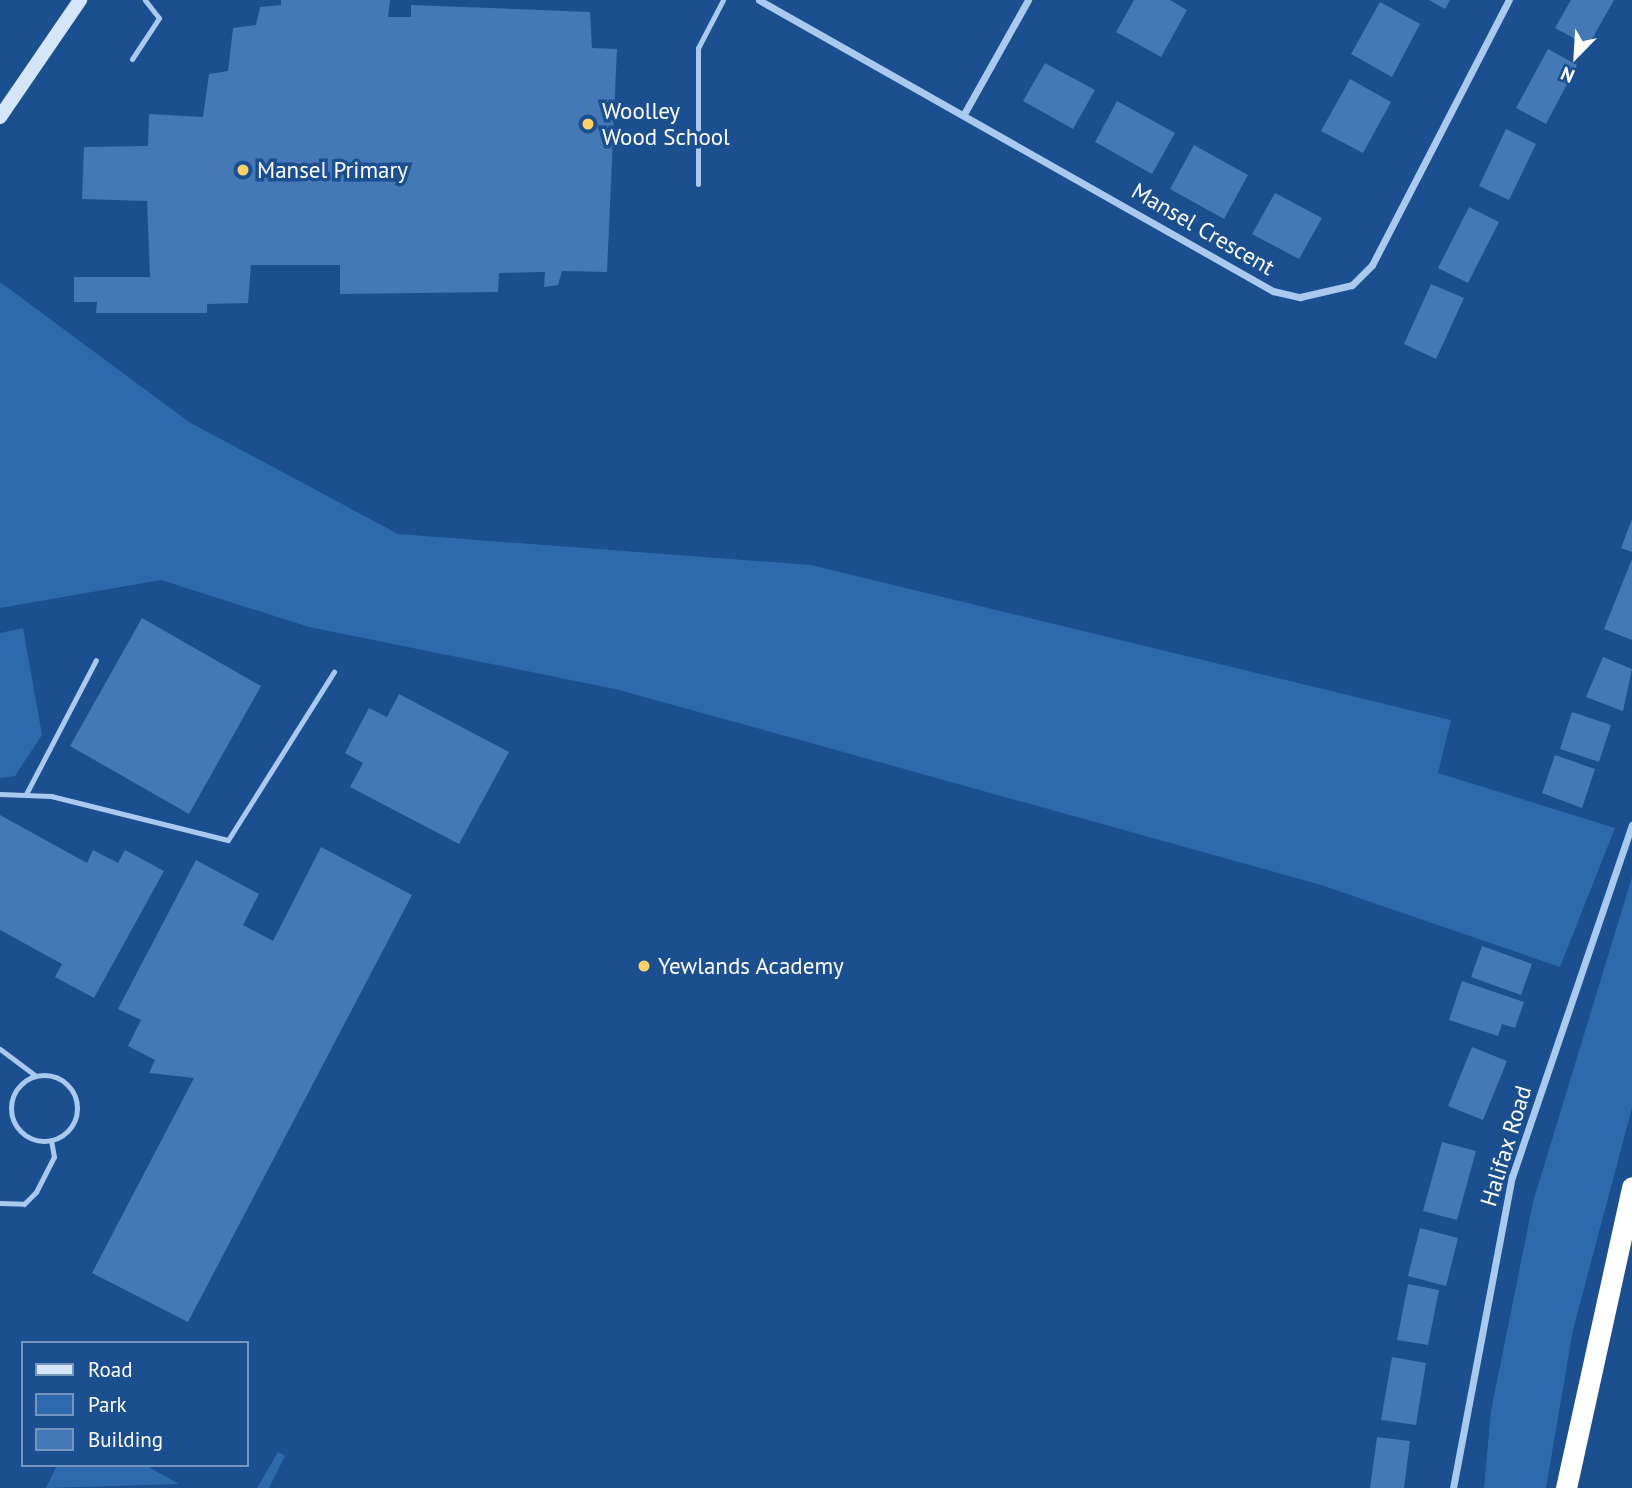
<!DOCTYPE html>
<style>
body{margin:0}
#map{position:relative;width:1632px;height:1488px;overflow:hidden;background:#1b4f8f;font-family:"PT Sans",sans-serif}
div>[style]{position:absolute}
.green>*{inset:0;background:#2e69ad}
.building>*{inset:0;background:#4478b7}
.lane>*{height:5px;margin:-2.5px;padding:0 2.5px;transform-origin:2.5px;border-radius:2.5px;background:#a9c9ee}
.lane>.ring{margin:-2.5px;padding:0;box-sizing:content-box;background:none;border:5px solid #a9c9ee;border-radius:50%}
.street>*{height:7px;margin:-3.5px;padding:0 3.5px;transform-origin:3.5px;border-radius:3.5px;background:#a9c9ee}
.secondary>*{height:14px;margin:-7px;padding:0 7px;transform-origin:7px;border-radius:7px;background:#d6e6fa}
.highway>*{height:21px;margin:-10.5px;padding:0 10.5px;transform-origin:10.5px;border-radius:10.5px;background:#fff}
.dots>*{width:19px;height:19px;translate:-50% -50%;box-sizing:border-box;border:4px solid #1b4f8f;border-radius:50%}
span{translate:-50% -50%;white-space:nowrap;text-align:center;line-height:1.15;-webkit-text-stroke:7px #1b4f8f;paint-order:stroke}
.poi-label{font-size:23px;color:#fff}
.left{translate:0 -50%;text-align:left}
.street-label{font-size:23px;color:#fff}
.legend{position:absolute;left:21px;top:1341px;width:228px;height:126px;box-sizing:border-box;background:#1b4f8f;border:2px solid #7695bc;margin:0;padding:9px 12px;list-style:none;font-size:21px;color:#fff}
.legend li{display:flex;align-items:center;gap:14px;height:35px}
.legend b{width:35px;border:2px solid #7695bc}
.north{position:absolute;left:1541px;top:21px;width:70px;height:70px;-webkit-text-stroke:5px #1b4f8f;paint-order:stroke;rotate:204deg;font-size:19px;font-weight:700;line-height:28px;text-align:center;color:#fff}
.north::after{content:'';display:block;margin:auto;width:24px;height:32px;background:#fff;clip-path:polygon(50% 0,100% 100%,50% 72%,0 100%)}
</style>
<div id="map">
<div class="green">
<i style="clip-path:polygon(0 282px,189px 422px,398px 534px,811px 565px,1451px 720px,1438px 773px,1615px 828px,1560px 967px,1321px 885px,818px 745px,615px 689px,309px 627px,161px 580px,0 608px)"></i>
<i style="clip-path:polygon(23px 628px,42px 735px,15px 776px,0 778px,0 633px)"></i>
<i style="clip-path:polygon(1632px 877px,1632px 1108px,1573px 1330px,1546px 1488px,1484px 1488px,1491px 1411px,1533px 1202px)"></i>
<i style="clip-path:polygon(278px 1452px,285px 1456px,269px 1488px,257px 1488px)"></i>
<i style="clip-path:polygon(57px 1465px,145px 1465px,179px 1484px,46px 1488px)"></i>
</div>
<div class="building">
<i style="clip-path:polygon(281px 0,390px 0,388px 17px,411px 17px,411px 5px,590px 12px,592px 48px,617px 49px,607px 272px,562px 271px,558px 285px,544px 287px,545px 272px,499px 273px,498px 292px,340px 294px,340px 265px,251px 265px,248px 303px,207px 304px,207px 313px,96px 313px,97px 302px,74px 302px,74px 277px,150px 277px,147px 201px,82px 199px,84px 147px,148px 146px,149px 114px,203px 117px,209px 74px,228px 71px,233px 28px,256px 25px,260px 7px,281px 5px)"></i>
<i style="clip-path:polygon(1134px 0,1170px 0,1187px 10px,1161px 57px,1116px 32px)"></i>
<i style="clip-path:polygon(1429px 0,1450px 0,1445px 9px)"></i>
<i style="clip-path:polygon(1571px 0,1614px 0,1588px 46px,1555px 28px)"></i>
<i style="clip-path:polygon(1380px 2px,1420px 24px,1392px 77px,1351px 54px)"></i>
<i style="clip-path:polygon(1548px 49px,1577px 65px,1546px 124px,1516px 108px)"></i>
<i style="clip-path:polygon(1045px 63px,1095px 90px,1073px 129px,1023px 101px)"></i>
<i style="clip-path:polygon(1350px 79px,1391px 102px,1363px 153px,1321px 131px)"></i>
<i style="clip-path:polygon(1117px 101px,1175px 133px,1152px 174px,1095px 142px)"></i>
<i style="clip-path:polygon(1506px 129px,1536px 144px,1509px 200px,1479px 186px)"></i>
<i style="clip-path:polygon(1194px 145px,1248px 175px,1224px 219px,1170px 189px)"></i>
<i style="clip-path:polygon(1275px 193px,1322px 218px,1299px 259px,1252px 234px)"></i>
<i style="clip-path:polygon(1469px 207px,1499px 222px,1468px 283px,1438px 268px)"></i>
<i style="clip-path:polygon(1431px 284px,1464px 298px,1436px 359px,1404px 344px)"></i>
<i style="clip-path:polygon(1632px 519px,1632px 552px,1621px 548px)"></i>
<i style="clip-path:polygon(1632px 559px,1632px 640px,1604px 629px)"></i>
<i style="clip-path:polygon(142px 618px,261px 686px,189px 814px,70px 746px)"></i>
<i style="clip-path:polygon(1603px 657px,1632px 669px,1623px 711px,1586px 697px)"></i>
<i style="clip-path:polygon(399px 694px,509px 752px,459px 844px,350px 787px,363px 763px,345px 753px,369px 708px,387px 717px)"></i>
<i style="clip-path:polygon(1572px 712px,1611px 725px,1599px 762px,1560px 749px)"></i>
<i style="clip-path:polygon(1555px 755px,1595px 769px,1582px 808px,1542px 793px)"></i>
<i style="clip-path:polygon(0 815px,87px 863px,93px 850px,118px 863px,125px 850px,164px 871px,94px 998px,55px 977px,62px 964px,0 930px)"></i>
<i style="clip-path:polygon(321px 847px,412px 895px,188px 1322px,92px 1273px,194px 1078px,149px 1073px,155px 1060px,128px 1046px,141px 1020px,118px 1009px,196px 860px,259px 894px,243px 925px,273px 941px)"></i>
<i style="clip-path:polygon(1482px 946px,1532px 964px,1521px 995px,1471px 977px)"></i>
<i style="clip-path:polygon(1462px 981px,1524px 1002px,1515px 1028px,1502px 1024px,1498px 1036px,1449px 1020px)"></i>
<i style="clip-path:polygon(1472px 1047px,1507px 1061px,1483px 1120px,1448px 1106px)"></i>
<i style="clip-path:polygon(1442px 1142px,1476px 1151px,1457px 1220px,1423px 1211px)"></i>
<i style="clip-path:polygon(1420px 1228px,1458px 1238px,1446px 1286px,1408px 1276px)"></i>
<i style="clip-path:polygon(1408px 1284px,1439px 1290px,1428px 1345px,1397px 1340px)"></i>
<i style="clip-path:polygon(1392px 1357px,1426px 1363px,1416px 1425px,1381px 1420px)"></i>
<i style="clip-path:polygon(1377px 1437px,1410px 1441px,1404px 1488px,1370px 1488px)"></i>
</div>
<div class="lane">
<i style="left:132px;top:59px;width:49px;rotate:-56.6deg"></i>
<i style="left:159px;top:18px;width:23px;rotate:-128deg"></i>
<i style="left:698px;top:184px;width:136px;rotate:-90deg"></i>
<i style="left:698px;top:48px;width:54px;rotate:-62.5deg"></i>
<i style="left:0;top:794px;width:51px;rotate:2.2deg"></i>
<i style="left:51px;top:796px;width:182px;rotate:14deg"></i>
<i style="left:228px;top:840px;width:199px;rotate:-57.8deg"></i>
<i style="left:26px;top:794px;width:151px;rotate:-62.4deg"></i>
<i style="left:0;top:1049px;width:45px;rotate:36.9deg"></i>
<i class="ring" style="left:11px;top:1075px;width:61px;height:61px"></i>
<i style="left:0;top:1203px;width:24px;rotate:2deg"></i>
<i style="left:24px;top:1204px;width:17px;rotate:-45deg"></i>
<i style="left:36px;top:1192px;width:39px;rotate:-63deg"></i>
<i style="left:54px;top:1157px;width:17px;rotate:-100deg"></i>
</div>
<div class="street">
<i style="left:759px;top:0;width:591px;rotate:29.52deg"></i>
<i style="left:1273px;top:291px;width:28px;rotate:13deg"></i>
<i style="left:1300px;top:297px;width:53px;rotate:-13deg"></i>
<i style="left:1352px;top:285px;width:28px;rotate:-45deg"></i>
<i style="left:1372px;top:265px;width:298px;rotate:-62.7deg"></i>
<i style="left:964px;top:114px;width:131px;rotate:-60.7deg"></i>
<i style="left:1453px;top:1488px;width:317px;rotate:-79.3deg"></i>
<i style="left:1512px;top:1177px;width:372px;rotate:-71.2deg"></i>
</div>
<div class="secondary">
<i style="left:0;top:117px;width:142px;rotate:-55.6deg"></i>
</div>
<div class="highway">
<i style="left:1566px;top:1488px;width:308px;rotate:-77.6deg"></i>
</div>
<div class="dots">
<i style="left:588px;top:124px;background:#ffd166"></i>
<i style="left:243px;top:170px;background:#ffd166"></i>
<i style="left:644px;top:966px;background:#ffd166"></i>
</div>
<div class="poi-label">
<span class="left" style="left:602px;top:124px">Woolley<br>Wood School</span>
<span class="left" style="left:257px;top:170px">Mansel Primary</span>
<span class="left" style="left:658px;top:966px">Yewlands Academy</span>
</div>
<div class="street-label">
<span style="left:1203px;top:229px;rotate:30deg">Mansel Crescent</span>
<span style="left:1506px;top:1146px;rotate:-73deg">Halifax Road</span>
</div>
<ul class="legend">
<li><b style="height:9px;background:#d6e6fa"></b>Road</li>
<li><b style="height:19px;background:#2e69ad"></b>Park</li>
<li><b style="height:19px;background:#4478b7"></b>Building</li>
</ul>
<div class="north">N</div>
</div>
